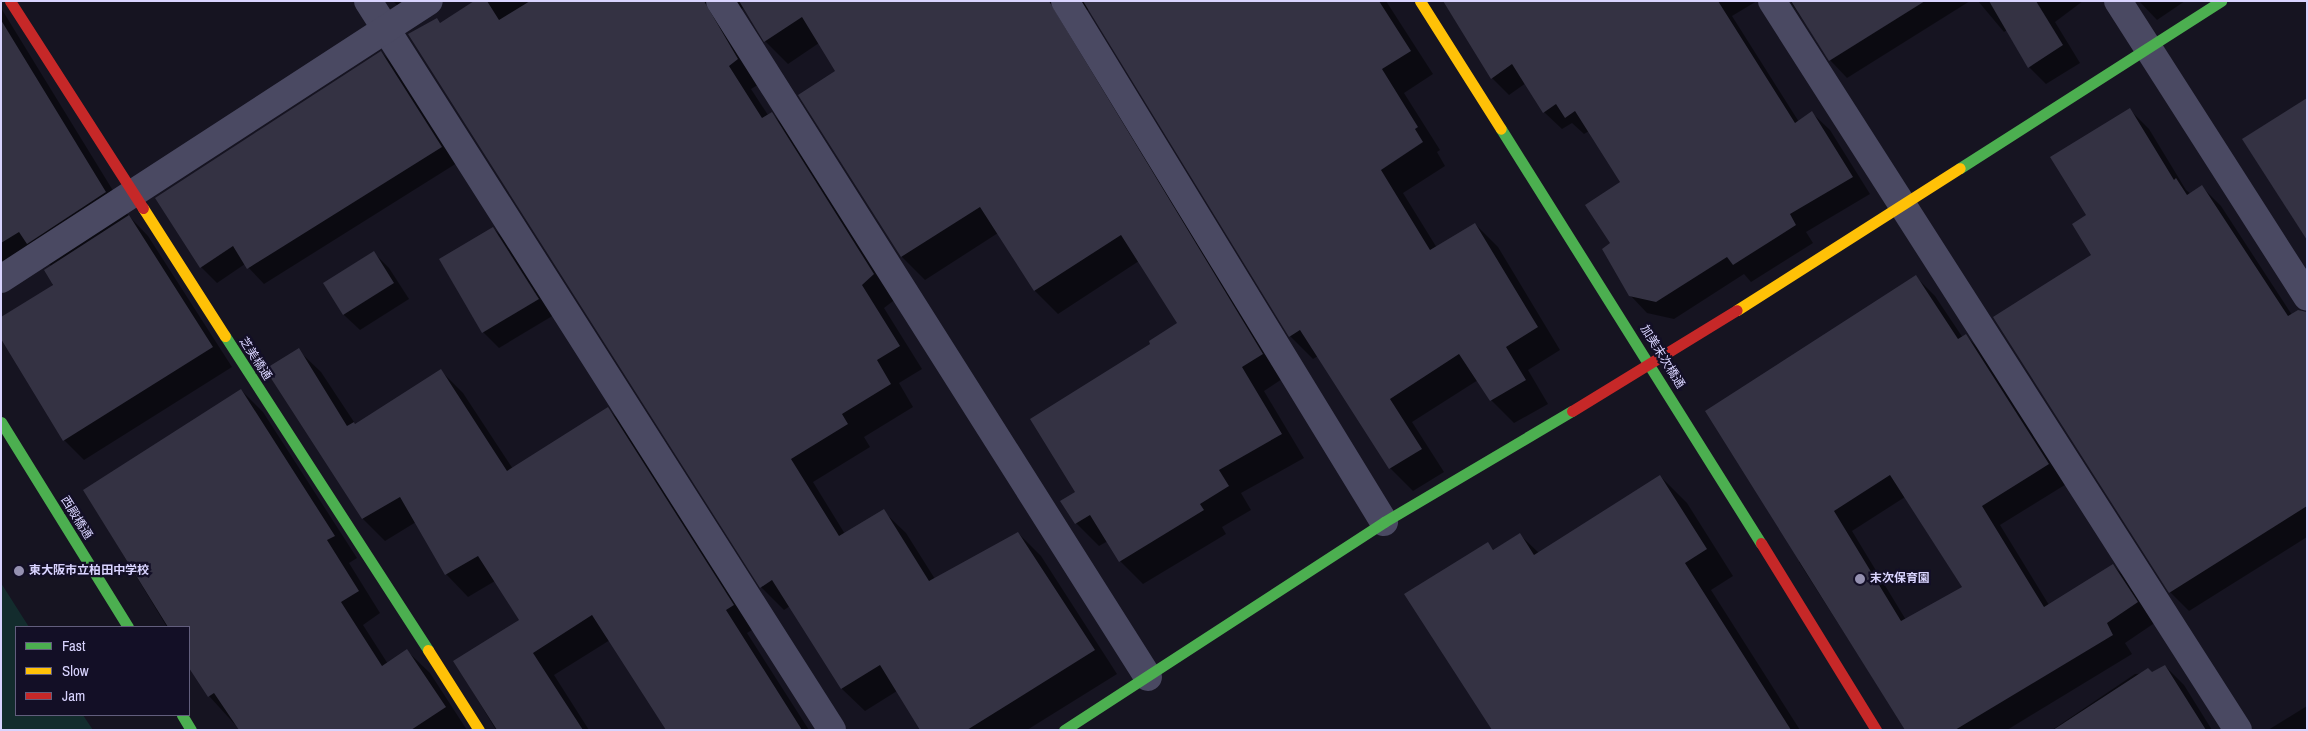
<!DOCTYPE html>
<meta charset="utf-8">
<style>
body{margin:0}
#map{position:relative;width:2308px;height:731px;overflow:hidden;background:#161421;font-family:"Archivo Narrow","Noto Sans JP",sans-serif}
div>[style]{position:absolute}
.green>*{inset:0;background:#132c2d}
.shadow>*{inset:0;background:#0007}
.building>*{inset:0;background:#343243}
.street>*{height:28px;margin:-14px;padding:0 14px;transform-origin:14px;border-radius:14px;background:#4a4962}
.fast>*{height:11px;margin:-5.5px;padding:0 5.5px;transform-origin:5.5px;border-radius:5.5px;background:#4caf50}
.slow>*{height:11px;margin:-5.5px;padding:0 5.5px;transform-origin:5.5px;border-radius:5.5px;background:#ffc107}
.jam>*{height:11px;margin:-5.5px;padding:0 5.5px;transform-origin:5.5px;border-radius:5.5px;background:#c62828}
.dots>*{width:14px;height:14px;translate:-50% -50%;box-sizing:border-box;border:2px solid #130f26;border-radius:50%}
span{translate:-50% -50%;white-space:nowrap;text-align:center;line-height:1.15;-webkit-text-stroke:4.5px #130f26;paint-order:stroke}
.street-label{font-size:12px;color:#d9d4ff}
.poi-label{font-size:12px;color:#d9d4ff;font-weight:700}
.left{translate:0 -50%;text-align:left}
.frame{position:absolute;inset:0;border:2px solid #d9d4ff;pointer-events:none}
.legend{position:absolute;left:15px;top:626px;width:175px;height:90px;box-sizing:border-box;background:#130f26;border:1px solid #625e7d;margin:0;padding:6px 9px;list-style:none;font-size:15px;color:#d9d4ff}
.legend li{display:flex;align-items:center;gap:10px;height:25px}
.legend b{width:25px;border:1px solid #625e7d}
</style>
<div id="map">
<div class="green">
<i style="clip-path:polygon(1px 583px,29px 627px,16px 627px,16px 715px,83px 715px,93px 730px,1px 730px)"></i>
</div>
<div class="shadow">
<i style="clip-path:polygon(393px 1px,426px 1px,406px 14px)"></i>
<i style="clip-path:polygon(476px 1px,1386px 1px,1433px 74px,1404px 93px,1440px 150px,1437px 152px,1445px 166px,1403px 193px,1437px 248px,1475px 224px,1498px 247px,1560px 350px,1528px 370px,1548px 404px,1514px 423px,1491px 400px,1478px 380px,1412px 422px,1444px 472px,1413px 491px,1390px 468px,1318px 356px,1313px 359px,1290px 336px,1090px 10px,1080px 10px,1285px 377px,1264px 391px,1304px 458px,1241px 493px,1251px 510px,1222px 527px,1226px 534px,1143px 584px,1120px 561px,1108px 541px,1099px 546px,1076px 523px,1076px 492px,1152px 344px,1179px 323px,1139px 261px,1058px 314px,1035px 291px,998px 233px,925px 280px,902px 257px,800px 95px,837px 71px,819px 43px,788px 64px,765px 41px,743px 8px,729px 16px,761px 83px,751px 89px,768px 115px,771px 113px,794px 136px,897px 298px,884px 308px,922px 369px,899px 383px,913px 407px,864px 437px,870px 447px,813px 482px,845px 534px,883px 511px,906px 533px,935px 579px,1018px 533px,1041px 556px,1117px 674px,1027px 730px,921px 730px,897px 691px,865px 711px,842px 689px,790px 606px,784px 610px,761px 587px,441px 24px)"></i>
<i style="clip-path:polygon(1443px 1px,1757px 1px,1732px 16px,1799px 122px,1812px 113px,1830px 130px,1870px 194px,1806px 232px,1813px 243px,1751px 282px,1744px 274px,1674px 319px,1647px 313px,1630px 295px,1612px 244px,1622px 183px,1589px 131px,1584px 134px,1572px 123px,1562px 129px,1544px 112px,1526px 83px,1509px 95px,1492px 78px)"></i>
<i style="clip-path:polygon(1790px 1px,1970px 1px,1847px 78px,1830px 60px)"></i>
<i style="clip-path:polygon(1978px 1px,2083px 1px,2055px 22px,2080px 63px,2046px 84px,2029px 67px,2007px 30px,2004px 32px)"></i>
<i style="clip-path:polygon(2139px 1px,2185px 1px,2157px 20px)"></i>
<i style="clip-path:polygon(1px 8px,128px 215px,148px 236px,232px 367px,84px 460px,64px 440px,51px 266px,41px 256px,1px 279px)"></i>
<i style="clip-path:polygon(381px 52px,397px 68px,457px 163px,264px 284px,245px 264px,217px 283px,201px 267px)"></i>
<i style="clip-path:polygon(2130px 110px,2149px 129px,2186px 190px,2191px 194px,2202px 187px,2221px 206px,2292px 315px,2307px 314px,2307px 537px,2189px 611px,2170px 592px,2093px 256px,2088px 216px)"></i>
<i style="clip-path:polygon(493px 228px,509px 244px,554px 315px,499px 348px,483px 332px)"></i>
<i style="clip-path:polygon(373px 252px,389px 268px,409px 299px,360px 330px,344px 315px,325px 283px)"></i>
<i style="clip-path:polygon(evenodd,1916px 277px,1935px 296px,1963px 338px,1966px 336px,1985px 355px,2068px 483px,2000px 525px,2049px 605px,2113px 565px,2132px 585px,2156px 622px,2125px 643px,2132px 654px,2007px 730px,1906px 730px,1799px 562px,1916px 277px,1905px 497px,1963px 588px,1906px 620px,1852px 531px,1905px 497px)"></i>
<i style="clip-path:polygon(298px 350px,321px 372px,356px 425px,441px 371px,463px 393px,513px 469px,608px 409px,630px 431px,755px 628px,747px 633px,809px 730px,668px 730px,610px 640px,554px 675px,589px 730px,496px 730px,455px 662px,520px 621px,495px 581px,468px 597px,446px 574px,416px 522px,385px 541px,363px 519px,267px 369px)"></i>
<i style="clip-path:polygon(241px 390px,263px 412px,357px 558px,349px 563px,380px 613px,363px 625px,388px 664px,407px 651px,430px 673px,467px 730px,240px 730px,209px 696px,189px 663px,189px 627px,167px 627px,84px 490px)"></i>
<i style="clip-path:polygon(1660px 476px,1687px 503px,1733px 576px,1711px 590px,1800px 730px,1492px 730px,1487px 544px,1494px 550px,1519px 534px,1539px 553px)"></i>
<i style="clip-path:polygon(2165px 666px,2184px 685px,2212px 730px,2052px 730px,2135px 674px,2152px 673px)"></i>
<i style="clip-path:polygon(2307px 706px,2307px 730px,2268px 730px)"></i>
</div>
<div class="building">
<i style="clip-path:polygon(474px 1px,487px 1px,499px 20px,530px 1px,704px 1px,738px 59px,729px 66px,762px 118px,772px 112px,874px 274px,862px 285px,900px 346px,877px 360px,891px 384px,842px 414px,848px 424px,791px 459px,839px 536px,884px 509px,929px 581px,1018px 532px,1095px 650px,967px 730px,920px 730px,880px 665px,841px 689px,772px 580px,760px 588px,408px 34px,437px 18px,440px 23px)"></i>
<i style="clip-path:polygon(739px 1px,1049px 1px,1263px 354px,1242px 367px,1282px 434px,1219px 470px,1229px 486px,1200px 504px,1204px 510px,1119px 562px,1090px 515px,1075px 524px,1060px 501px,1075px 492px,1030px 419px,1150px 344px,1149px 341px,1177px 323px,1121px 235px,1034px 291px,980px 207px,901px 257px,798px 95px,835px 71px,802px 17px,764px 42px)"></i>
<i style="clip-path:polygon(1083px 1px,1379px 1px,1411px 51px,1382px 69px,1418px 127px,1415px 129px,1423px 142px,1381px 170px,1430px 250px,1475px 223px,1538px 327px,1506px 347px,1526px 380px,1490px 401px,1459px 354px,1390px 399px,1422px 449px,1389px 469px,1300px 330px,1289px 337px)"></i>
<i style="clip-path:polygon(1443px 1px,1718px 1px,1795px 123px,1812px 111px,1853px 177px,1790px 214px,1796px 225px,1733px 265px,1727px 257px,1656px 302px,1629px 296px,1602px 249px,1610px 243px,1585px 205px,1620px 182px,1575px 111px,1565px 118px,1556px 104px,1543px 113px,1512px 64px,1491px 79px)"></i>
<i style="clip-path:polygon(1791px 1px,1925px 1px,1829px 61px)"></i>
<i style="clip-path:polygon(1989px 1px,2036px 1px,2063px 45px,2028px 68px)"></i>
<i style="clip-path:polygon(1px 20px,106px 192px,27px 244px,19px 232px,1px 243px)"></i>
<i style="clip-path:polygon(381px 51px,442px 147px,247px 269px,233px 246px,200px 268px,155px 198px)"></i>
<i style="clip-path:polygon(2307px 98px,2307px 240px,2242px 139px)"></i>
<i style="clip-path:polygon(2130px 108px,2174px 180px,2176px 178px,2187px 195px,2202px 185px,2288px 316px,2298px 310px,2307px 312px,2307px 506px,2169px 593px,1993px 317px,2091px 255px,2072px 224px,2086px 215px,2050px 157px)"></i>
<i style="clip-path:polygon(129px 215px,213px 347px,63px 441px,1px 339px,1px 317px,53px 285px,44px 270px)"></i>
<i style="clip-path:polygon(493px 227px,539px 299px,482px 333px,439px 259px)"></i>
<i style="clip-path:polygon(374px 251px,394px 283px,343px 315px,323px 283px)"></i>
<i style="clip-path:polygon(evenodd,1916px 275px,1958px 339px,1966px 334px,2049px 464px,1982px 506px,2044px 607px,2113px 564px,2138px 602px,2107px 623px,2113px 635px,1955px 730px,1905px 730px,1705px 411px,1916px 275px,1890px 475px,1962px 587px,1901px 621px,1834px 511px,1890px 475px)"></i>
<i style="clip-path:polygon(299px 348px,347px 426px,354px 422px,355px 424px,441px 369px,507px 471px,608px 407px,734px 605px,726px 610px,802px 730px,666px 730px,592px 615px,533px 653px,583px 730px,497px 730px,453px 661px,519px 620px,478px 556px,445px 575px,400px 497px,362px 519px,265px 369px)"></i>
<i style="clip-path:polygon(241px 389px,335px 536px,327px 540px,359px 591px,341px 602px,382px 666px,407px 649px,446px 707px,411px 730px,239px 730px,214px 693px,208px 697px,189px 668px,189px 627px,168px 627px,83px 490px)"></i>
<i style="clip-path:polygon(1660px 475px,1707px 549px,1685px 563px,1791px 730px,1492px 730px,1404px 594px,1488px 542px,1493px 550px,1520px 533px,1534px 555px)"></i>
<i style="clip-path:polygon(2165px 665px,2206px 730px,2053px 730px,2148px 668px,2152px 672px)"></i>
</div>
<div class="street">
<i style="left:368px;top:1px;width:864px;rotate:57.52deg"></i>
<i style="left:720px;top:1px;width:800px;rotate:57.66deg"></i>
<i style="left:1065px;top:1px;width:611px;rotate:58.52deg"></i>
<i style="left:1772px;top:1px;width:865px;rotate:57.41deg"></i>
<i style="left:2118px;top:1px;width:351px;rotate:57.4deg"></i>
<i style="left:1px;top:279px;width:510px;rotate:-33.01deg"></i>
</div>
<div class="fast">
<i style="left:1501px;top:129px;width:489px;rotate:57.9deg"></i>
<i style="left:1960px;top:168px;width:310px;rotate:-32.6deg"></i>
<i style="left:225px;top:336px;width:374px;rotate:57.1deg"></i>
<i style="left:1px;top:422px;width:241px;rotate:58.2deg"></i>
<i style="left:182px;top:715px;width:17px;rotate:59deg"></i>
<i style="left:1064px;top:730px;width:382px;rotate:-33deg"></i>
<i style="left:1384px;top:522px;width:218px;rotate:-30.6deg"></i>
</div>
<div class="slow">
<i style="left:1420px;top:1px;width:151px;rotate:57.7deg"></i>
<i style="left:143px;top:208px;width:152px;rotate:57.4deg"></i>
<i style="left:1737px;top:310px;width:264px;rotate:-32.5deg"></i>
<i style="left:428px;top:650px;width:95px;rotate:57.5deg"></i>
</div>
<div class="jam">
<i style="left:10px;top:1px;width:246px;rotate:57.3deg"></i>
<i style="left:1572px;top:411px;width:193px;rotate:-31.5deg"></i>
<i style="left:1761px;top:543px;width:220px;rotate:58.4deg"></i>
</div>
<div class="dots">
<i style="left:19px;top:571px;background:#9591b1"></i>
<i style="left:1860px;top:579px;background:#9591b1"></i>
</div>
<div class="street-label">
<span style="left:1662px;top:357px;rotate:58deg">加美末次橋通</span>
<span style="left:255px;top:359px;rotate:57deg">芝美橋通</span>
<span style="left:76px;top:518px;rotate:58deg">西殿橋通</span>
</div>
<div class="poi-label">
<span class="left" style="left:29px;top:571px">東大阪市立柏田中学校</span>
<span class="left" style="left:1870px;top:579px">末次保育園</span>
</div>
<div class="frame"></div>
<ul class="legend">
<li><b style="height:6px;background:#4caf50"></b>Fast</li>
<li><b style="height:6px;background:#ffc107"></b>Slow</li>
<li><b style="height:6px;background:#c62828"></b>Jam</li>
</ul>
</div>
